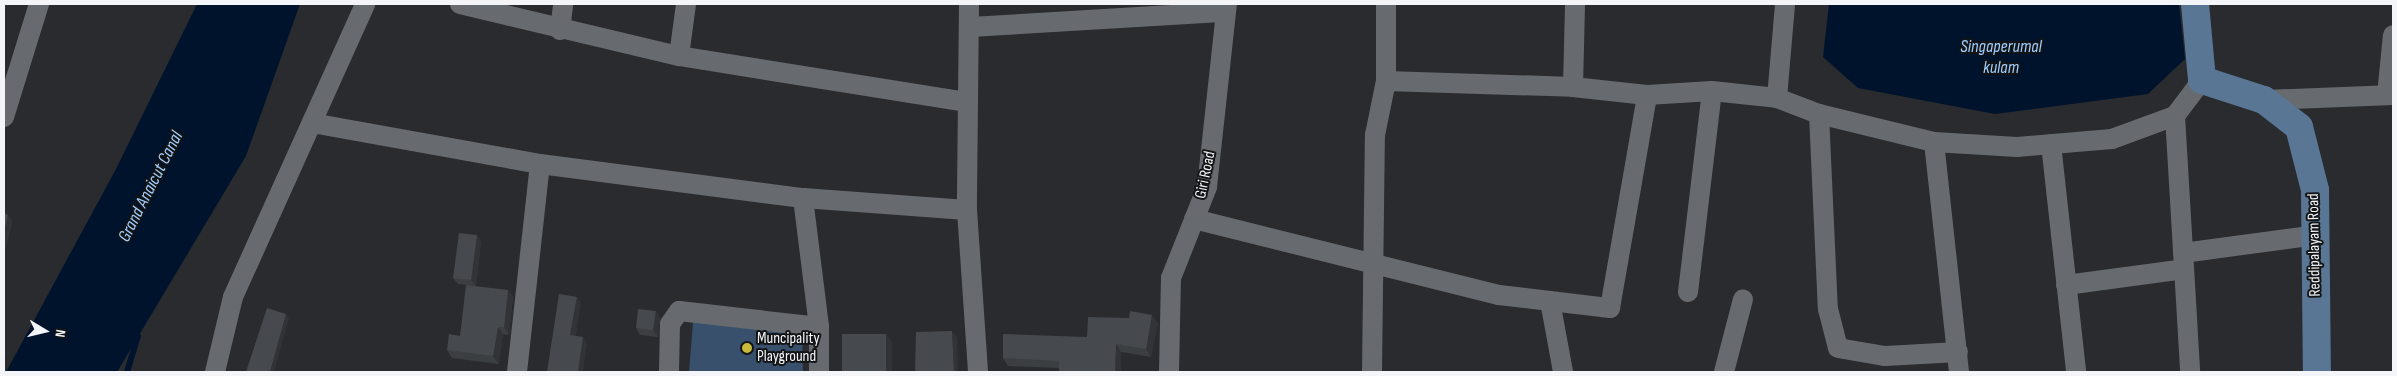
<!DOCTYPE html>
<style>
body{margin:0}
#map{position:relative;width:2397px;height:376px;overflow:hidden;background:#292b2f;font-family:"Sofia Sans Condensed",sans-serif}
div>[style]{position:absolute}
.green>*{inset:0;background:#38506c}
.water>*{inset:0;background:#00132d}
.stream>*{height:5.5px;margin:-2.75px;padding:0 2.75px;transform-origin:2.75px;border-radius:2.75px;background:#00132d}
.minor>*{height:20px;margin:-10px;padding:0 10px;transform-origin:10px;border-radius:10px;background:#676b6f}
.secondary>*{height:28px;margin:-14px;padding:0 14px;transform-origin:14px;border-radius:14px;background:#597795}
.wall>*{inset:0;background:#3c3f42}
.shaded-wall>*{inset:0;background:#313336}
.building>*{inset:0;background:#46494d}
.dots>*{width:14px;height:14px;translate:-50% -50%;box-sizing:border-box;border:2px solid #121415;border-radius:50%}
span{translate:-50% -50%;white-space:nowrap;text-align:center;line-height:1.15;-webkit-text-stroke:4px #121415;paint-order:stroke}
.street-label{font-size:16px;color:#f3f5f8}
.poi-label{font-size:16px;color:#f3f5f8}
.left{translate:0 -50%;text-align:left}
.water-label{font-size:18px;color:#a1cdff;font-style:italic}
.frame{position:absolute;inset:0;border:5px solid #f3f5f8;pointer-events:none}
.north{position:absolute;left:20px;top:306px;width:50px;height:50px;-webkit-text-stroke:4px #121415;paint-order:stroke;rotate:99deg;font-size:14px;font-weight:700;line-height:20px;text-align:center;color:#f3f5f8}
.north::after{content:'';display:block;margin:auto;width:18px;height:22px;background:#f3f5f8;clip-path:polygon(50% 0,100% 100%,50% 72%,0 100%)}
</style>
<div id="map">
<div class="green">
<i style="clip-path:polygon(693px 323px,802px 323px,803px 372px,689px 372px)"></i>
</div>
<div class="water">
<i style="clip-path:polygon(197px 4px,300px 4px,246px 156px,117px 372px,6px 372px,116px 169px)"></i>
<i style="clip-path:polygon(1829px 4px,2179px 4px,2185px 59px,2148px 94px,1995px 114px,1858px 88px,1823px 57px)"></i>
</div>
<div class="stream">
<i style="left:127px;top:372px;width:37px;rotate:-73deg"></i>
</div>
<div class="minor">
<i style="left:460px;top:4px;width:225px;rotate:13.4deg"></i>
<i style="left:679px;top:56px;width:292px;rotate:9.1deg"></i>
<i style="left:969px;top:4px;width:206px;rotate:90.6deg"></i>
<i style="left:967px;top:210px;width:162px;rotate:86.1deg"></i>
<i style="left:1386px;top:4px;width:77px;rotate:90deg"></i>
<i style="left:970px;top:27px;width:256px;rotate:-3.4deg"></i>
<i style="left:560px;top:30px;width:26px;rotate:-83deg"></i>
<i style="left:679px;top:56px;width:52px;rotate:-82.3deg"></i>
<i style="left:1573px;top:87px;width:83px;rotate:-88.6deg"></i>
<i style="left:2387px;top:95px;width:60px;rotate:-84.3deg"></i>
<i style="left:1777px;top:98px;width:94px;rotate:-85.1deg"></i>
<i style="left:2264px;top:100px;width:129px;rotate:-2.2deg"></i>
<i style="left:1819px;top:114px;width:118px;rotate:13.7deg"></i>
<i style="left:2175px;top:116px;width:256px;rotate:86.6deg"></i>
<i style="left:4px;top:117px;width:118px;rotate:-72.8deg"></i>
<i style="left:312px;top:123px;width:232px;rotate:10.2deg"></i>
<i style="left:2051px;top:144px;width:229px;rotate:83.7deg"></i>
<i style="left:803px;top:198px;width:130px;rotate:82.9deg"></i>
<i style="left:819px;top:327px;width:45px;rotate:90deg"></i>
<i style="left:1194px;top:219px;width:314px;rotate:14deg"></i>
<i style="left:1499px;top:295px;width:112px;rotate:6.7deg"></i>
<i style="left:1610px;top:308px;width:216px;rotate:-80.1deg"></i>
<i style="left:2183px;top:253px;width:134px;rotate:-7.7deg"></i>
<i style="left:2066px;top:285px;width:119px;rotate:-7.7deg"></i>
<i style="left:1688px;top:292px;width:202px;rotate:-83.2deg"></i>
<i style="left:1550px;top:301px;width:72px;rotate:79.6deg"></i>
<i style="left:215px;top:372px;width:77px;rotate:-76.5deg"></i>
<i style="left:233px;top:297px;width:321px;rotate:-65.7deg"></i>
<i style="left:517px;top:372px;width:209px;rotate:-83.7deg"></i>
<i style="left:540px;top:164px;width:265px;rotate:7.4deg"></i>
<i style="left:803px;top:198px;width:164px;rotate:4.2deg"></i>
<i style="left:669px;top:372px;width:48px;rotate:-88.8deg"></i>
<i style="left:670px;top:324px;width:16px;rotate:-55deg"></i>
<i style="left:679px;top:311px;width:141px;rotate:6.5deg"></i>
<i style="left:1169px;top:372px;width:94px;rotate:-88.8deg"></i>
<i style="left:1171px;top:278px;width:98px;rotate:-68.4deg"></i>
<i style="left:1207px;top:187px;width:184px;rotate:-83.8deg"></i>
<i style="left:1372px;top:372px;width:237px;rotate:-89.3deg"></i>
<i style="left:1375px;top:135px;width:55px;rotate:-78.5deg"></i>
<i style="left:1386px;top:81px;width:187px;rotate:1.8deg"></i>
<i style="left:1573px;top:87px;width:74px;rotate:6.2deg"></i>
<i style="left:1647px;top:95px;width:65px;rotate:-3.5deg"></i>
<i style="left:1712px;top:91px;width:65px;rotate:6.1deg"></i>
<i style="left:1777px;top:98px;width:45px;rotate:20.9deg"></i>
<i style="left:1819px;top:114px;width:195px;rotate:87.4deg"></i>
<i style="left:1828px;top:309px;width:40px;rotate:75.6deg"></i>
<i style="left:1838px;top:348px;width:48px;rotate:9.7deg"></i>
<i style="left:1885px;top:356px;width:73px;rotate:-3.1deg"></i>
<i style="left:1724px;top:372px;width:75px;rotate:-75.4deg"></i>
<i style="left:1959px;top:372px;width:231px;rotate:-96.2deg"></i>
<i style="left:1934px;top:142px;width:83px;rotate:3.4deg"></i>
<i style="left:2017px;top:147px;width:95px;rotate:-4.8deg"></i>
<i style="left:2112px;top:139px;width:67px;rotate:-20.1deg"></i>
<i style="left:2175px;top:116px;width:45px;rotate:-53.1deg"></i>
</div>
<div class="secondary">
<i style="left:2195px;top:4px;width:76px;rotate:84.7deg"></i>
<i style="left:2202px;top:80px;width:65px;rotate:17.9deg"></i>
<i style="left:2264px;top:100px;width:44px;rotate:37.6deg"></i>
<i style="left:2299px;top:127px;width:65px;rotate:75.7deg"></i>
<i style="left:2315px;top:190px;width:182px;rotate:89.4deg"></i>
</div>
<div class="wall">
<i style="clip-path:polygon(477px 235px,481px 242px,476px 286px,458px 284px,453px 278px)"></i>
<i style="clip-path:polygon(508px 290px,513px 297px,509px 335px,503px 334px,499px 364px,452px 358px,447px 350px)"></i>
<i style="clip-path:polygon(660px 317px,658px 337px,640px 335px,636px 328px)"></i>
<i style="clip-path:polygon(1129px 318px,1158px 323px,1151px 357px,1121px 352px,1059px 368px,1008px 366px,1003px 358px,1087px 337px)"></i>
<i style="clip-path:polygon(886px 334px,892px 343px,892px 372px,843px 372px,842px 371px)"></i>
</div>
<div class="shaded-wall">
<i style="clip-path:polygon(8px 215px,13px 221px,4px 255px,4px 232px)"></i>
<i style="clip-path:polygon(477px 235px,481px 242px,476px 286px,471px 280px)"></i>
<i style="clip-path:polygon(508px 290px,513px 297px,509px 335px,504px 327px)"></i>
<i style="clip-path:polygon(577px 297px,581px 303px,575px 341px,570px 335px)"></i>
<i style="clip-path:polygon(656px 311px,660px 317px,658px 337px,653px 330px)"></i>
<i style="clip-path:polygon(286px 314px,289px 318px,274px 372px,270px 372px)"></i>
<i style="clip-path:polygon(1152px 315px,1158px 323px,1151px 357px,1146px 349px)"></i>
<i style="clip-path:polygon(498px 327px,503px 334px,499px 364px,493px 356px)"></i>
<i style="clip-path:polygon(952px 331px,957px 337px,958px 372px,954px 372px)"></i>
<i style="clip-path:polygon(886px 334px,892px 343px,892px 372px,887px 372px,886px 371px)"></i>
<i style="clip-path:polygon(583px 337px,587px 343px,583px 372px,578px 372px)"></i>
<i style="clip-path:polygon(1116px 344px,1121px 352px,1121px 372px,1115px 372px)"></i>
<i style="clip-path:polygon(4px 348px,6px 352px,4px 361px)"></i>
</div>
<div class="building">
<i style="clip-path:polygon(4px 213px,8px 215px,4px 232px)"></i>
<i style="clip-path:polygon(459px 233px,477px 235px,471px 280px,453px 278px)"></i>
<i style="clip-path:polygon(466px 285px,508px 290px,504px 327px,498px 327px,493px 356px,447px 350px,449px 334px,460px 336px)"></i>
<i style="clip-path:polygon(559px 294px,577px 297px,570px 335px,583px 337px,578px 372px,547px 372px)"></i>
<i style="clip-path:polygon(267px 308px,286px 314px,270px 372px,246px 372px)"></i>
<i style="clip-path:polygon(638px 309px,656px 311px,653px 330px,636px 328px)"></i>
<i style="clip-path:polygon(1130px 311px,1152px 315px,1146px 349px,1116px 344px,1115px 372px,1059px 372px,1059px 361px,1003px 358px,1003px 334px,1087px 337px,1088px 317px,1129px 318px)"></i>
<i style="clip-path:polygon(952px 331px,954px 372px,915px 372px,916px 332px)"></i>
<i style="clip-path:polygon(842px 334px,886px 334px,886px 371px,842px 371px)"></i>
</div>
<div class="dots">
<i style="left:747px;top:348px;background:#caba3a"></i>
</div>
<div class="street-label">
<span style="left:1206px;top:175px;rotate:-78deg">Giri Road</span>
<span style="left:2315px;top:245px;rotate:-91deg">Reddipalayam Road</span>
</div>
<div class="poi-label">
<span class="left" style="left:757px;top:348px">Muncipality<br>Playground</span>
</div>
<div class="water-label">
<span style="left:2001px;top:58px">Singaperumal<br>kulam</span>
<span style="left:151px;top:187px;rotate:-63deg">Grand Anaicut Canal</span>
</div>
<div class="frame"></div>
<div class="north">N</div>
</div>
